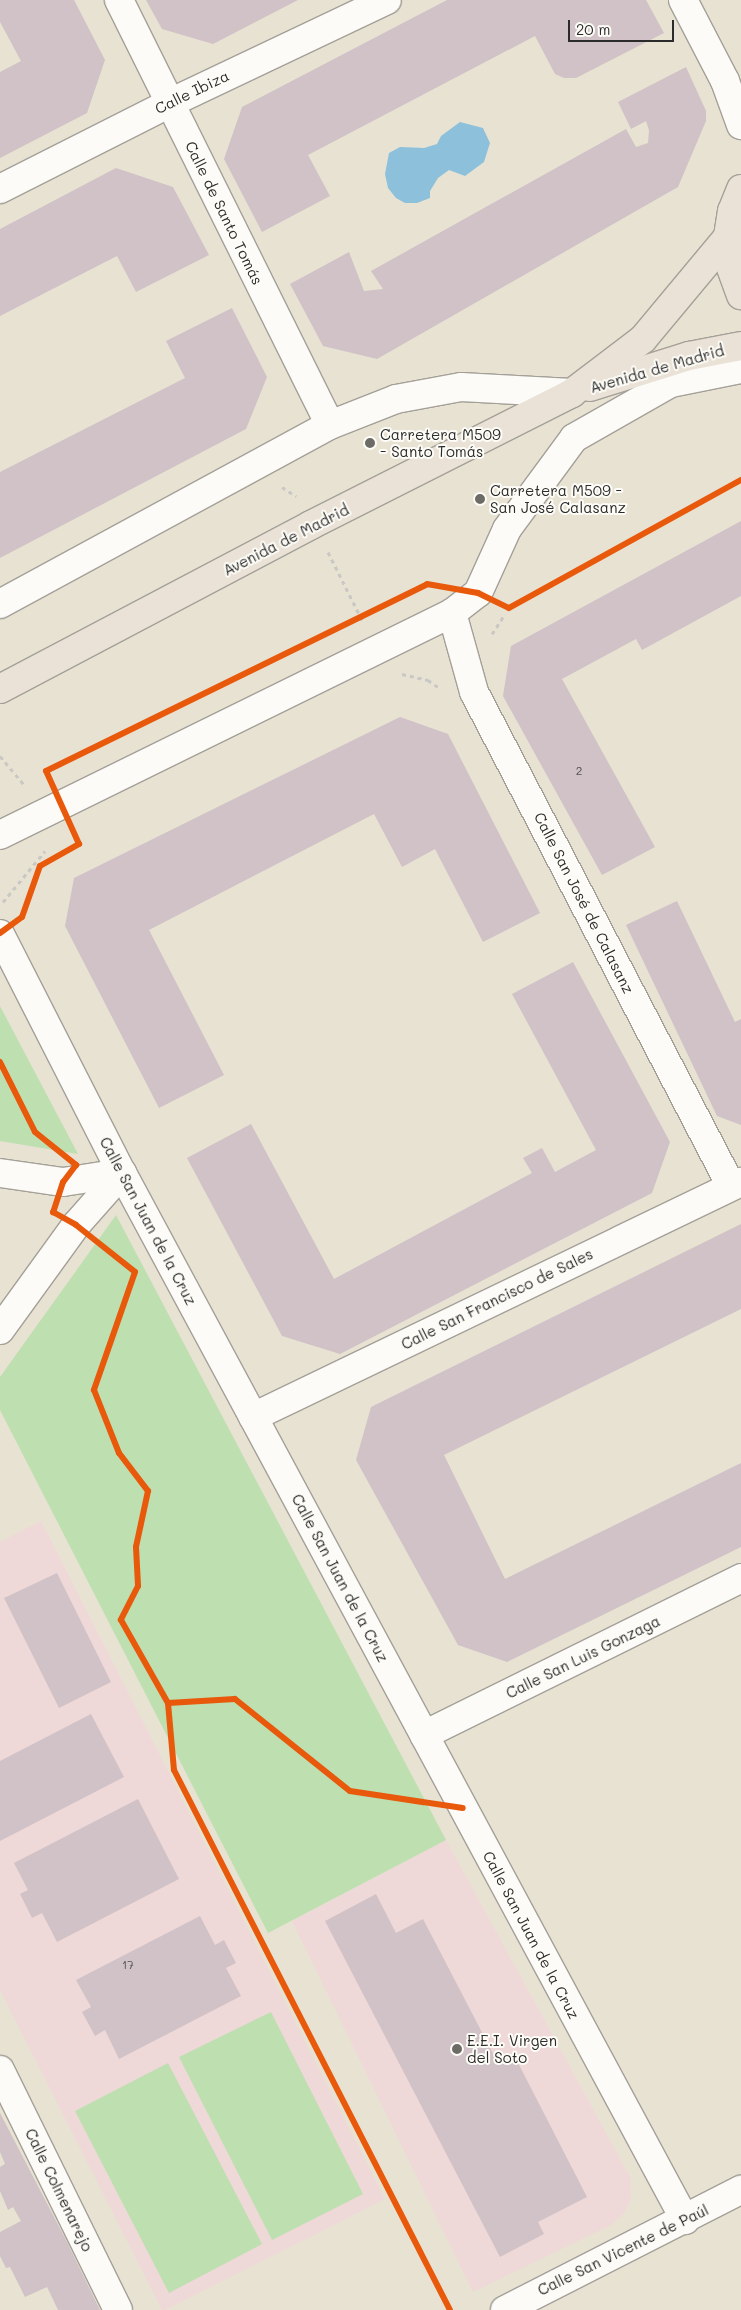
<!DOCTYPE html>
<meta charset="utf-8">
<style>
body{margin:0}
#map{position:relative;width:741px;height:2310px;overflow:hidden;background:#e8e2d3;font-family:Mali,sans-serif}
div>[style]{position:absolute}
.built>*{inset:0;background:#efd8d8}
.green>*{inset:0;background:#bedfb0}
.water>*{inset:0;background:#8dc0db}
.building>*{inset:0;background:#d0c2c6}
.path>*{height:3px;margin-top:-1.5px;transform-origin:0;background:repeating-linear-gradient(90deg,#c9c8c5 0 4px,transparent 0 8px)}
.roads{filter:drop-shadow(1px 0 #a4a098) drop-shadow(-1px 0 #a4a098) drop-shadow(0 1px #a4a098) drop-shadow(0 -1px #a4a098)}
.minor>*{height:28px;margin:-14px;padding:0 14px;transform-origin:14px;border-radius:14px;background:#fcfbf8}
.major>*{height:28px;margin:-14px;padding:0 14px;transform-origin:14px;border-radius:14px;background:#eae2d6}
.cycleway>*{height:6px;margin:-3px;padding:0 3px;transform-origin:3px;border-radius:3px;background:#e8590c}
.dots>*{width:14px;height:14px;translate:-50% -50%;box-sizing:border-box;border:2px solid #fdfcf7;border-radius:50%}
span{translate:-50% -50%;white-space:nowrap;text-align:center;line-height:1.15;-webkit-text-stroke:4px #fdfcf7;paint-order:stroke}
.number-label{font-size:12px;color:#545152}
.number-label span{-webkit-text-stroke-width:0}
.street-label{font-size:15px;color:#2b2b2b}
.poi-label{font-size:15px;color:#2b2b2b}
.left{translate:0 -50%;text-align:left}
.scale{position:absolute;left:568px;top:20px;width:106px;height:22px;box-sizing:border-box;border:2px solid #2b2b2b;border-top:0;padding-left:6px;font-size:15px;line-height:18px;white-space:nowrap;color:#2b2b2b;-webkit-text-stroke:4px #fdfcf7;paint-order:stroke}
</style>
<div id="map">
<div class="built">
<i style="clip-path:polygon(41px 1521px,385px 2199px,165px 2310px,162px 2310px,0 1990px,0 1542px)"></i>
<i style="clip-path:polygon(446px 1840px,630px 2177px,631px 2199px,624px 2213px,611px 2225px,473px 2292px,292px 1921px)"></i>
</div>
<div class="green">
<i style="clip-path:polygon(0 1006px,78px 1154px,0 1141px)"></i>
<i style="clip-path:polygon(116px 1215px,446px 1840px,268px 1933px,0 1410px,0 1377px)"></i>
<i style="clip-path:polygon(271px 2012px,363px 2194px,272px 2240px,179px 2057px)"></i>
<i style="clip-path:polygon(168px 2063px,262px 2244px,169px 2293px,75px 2111px)"></i>
</div>
<div class="water">
<i style="clip-path:polygon(460px 122px,483px 128px,490px 143px,484px 162px,465px 176px,449px 170px,438px 178px,430px 191px,430px 198px,417px 203px,405px 203px,396px 198px,388px 188px,385px 174px,389px 153px,400px 147px,424px 148px,437px 144px,441px 136px)"></i>
</div>
<div class="building">
<i style="clip-path:polygon(0 0,74px 0,105px 60px,87px 113px,0 158px,0 72px,21px 61px,0 22px)"></i>
<i style="clip-path:polygon(146px 0,298px 0,213px 44px,162px 29px)"></i>
<i style="clip-path:polygon(447px 0,646px 0,664px 33px,576px 78px,564px 78px,555px 74px,535px 36px,308px 155px,330px 196px,262px 232px,224px 159px,242px 107px)"></i>
<i style="clip-path:polygon(686px 67px,706px 111px,706px 121px,678px 187px,377px 359px,323px 346px,290px 284px,349px 252px,364px 291px,383px 289px,371px 271px,626px 129px,636px 147px,648px 143px,649px 130px,646px 121px,631px 129px,618px 102px)"></i>
<i style="clip-path:polygon(116px 168px,173px 187px,209px 255px,136px 292px,117px 256px,0 316px,0 229px)"></i>
<i style="clip-path:polygon(232px 308px,267px 377px,246px 429px,0 558px,0 472px,185px 378px,166px 341px)"></i>
<i style="clip-path:polygon(741px 521px,741px 596px,642px 650px,636px 639px,562px 679px,655px 847px,602px 875px,503px 696px,511px 646px)"></i>
<i style="clip-path:polygon(400px 717px,448px 734px,540px 913px,483px 942px,435px 849px,402px 867px,374px 814px,149px 930px,224px 1075px,159px 1108px,65px 926px,74px 878px)"></i>
<i style="clip-path:polygon(677px 901px,735px 1022px,741px 1019px,741px 1125px,717px 1116px,626px 925px)"></i>
<i style="clip-path:polygon(573px 962px,670px 1142px,652px 1193px,340px 1354px,282px 1336px,187px 1158px,251px 1124px,334px 1279px,532px 1173px,523px 1158px,542px 1148px,555px 1172px,596px 1150px,512px 994px)"></i>
<i style="clip-path:polygon(741px 1224px,741px 1309px,444px 1455px,505px 1579px,741px 1463px,741px 1547px,507px 1662px,458px 1645px,356px 1460px,371px 1407px)"></i>
<i style="clip-path:polygon(57px 1573px,111px 1682px,59px 1708px,4px 1598px)"></i>
<i style="clip-path:polygon(91px 1714px,124px 1777px,0 1841px,0 1761px)"></i>
<i style="clip-path:polygon(138px 1799px,179px 1879px,57px 1942px,42px 1913px,32px 1918px,20px 1894px,28px 1890px,14px 1863px)"></i>
<i style="clip-path:polygon(376px 1894px,396px 1933px,423px 1919px,499px 2065px,515px 2057px,587px 2197px,538px 2222px,544px 2234px,500px 2257px,325px 1921px)"></i>
<i style="clip-path:polygon(200px 1916px,215px 1945px,224px 1940px,236px 1963px,226px 1968px,241px 1996px,119px 2059px,105px 2030px,95px 2036px,82px 2012px,91px 2007px,76px 1980px)"></i>
<i style="clip-path:polygon(0 2113px,66px 2240px,100px 2310px,58px 2310px,47px 2287px,25px 2297px,10px 2267px,6px 2268px,0 2256px,0 2232px,21px 2221px,13px 2207px,8px 2210px,0 2191px,0 2167px,5px 2164px,0 2152px)"></i>
</div>
<div class="path">
<i style="left:282px;top:487px;width:17px;rotate:33deg"></i>
<i style="left:328px;top:552px;width:78px;rotate:63.4deg"></i>
<i style="left:492px;top:634px;width:24px;rotate:-57deg"></i>
<i style="left:402px;top:674px;width:27px;rotate:13deg"></i>
<i style="left:428px;top:680px;width:12px;rotate:35deg"></i>
<i style="left:0;top:756px;width:39px;rotate:50deg"></i>
<i style="left:3px;top:902px;width:66px;rotate:-50.5deg"></i>
</div>
<div class="roads">
<div class="minor">
<i style="left:119px;top:0;width:474px;rotate:63.6deg"></i>
<i style="left:683px;top:0;width:91px;rotate:62.6deg"></i>
<i style="left:725px;top:81px;width:47px;rotate:70deg"></i>
<i style="left:0;top:189px;width:191px;rotate:-26.8deg"></i>
<i style="left:170px;top:103px;width:240px;rotate:-25.4deg"></i>
<i style="left:0;top:604px;width:375px;rotate:-28.5deg"></i>
<i style="left:330px;top:425px;width:71px;rotate:-21.5deg"></i>
<i style="left:396px;top:399px;width:66px;rotate:-10.5deg"></i>
<i style="left:461px;top:387px;width:111px;rotate:3.1deg"></i>
<i style="left:452px;top:613px;width:82px;rotate:74.4deg"></i>
<i style="left:474px;top:692px;width:557px;rotate:62.51deg"></i>
<i style="left:0;top:835px;width:504px;rotate:-26.16deg"></i>
<i style="left:452px;top:613px;width:33px;rotate:-38deg"></i>
<i style="left:478px;top:593px;width:70px;rotate:-65.6deg"></i>
<i style="left:507px;top:529px;width:113px;rotate:-53.6deg"></i>
<i style="left:574px;top:438px;width:112px;rotate:-29.6deg"></i>
<i style="left:671px;top:383px;width:71px;rotate:-11.3deg"></i>
<i style="left:0;top:934px;width:268px;rotate:63deg"></i>
<i style="left:122px;top:1173px;width:1189px;rotate:61.73deg"></i>
<i style="left:0;top:1173px;width:64px;rotate:8.1deg"></i>
<i style="left:63px;top:1182px;width:60px;rotate:-8.7deg"></i>
<i style="left:0;top:1330px;width:130px;rotate:-54.1deg"></i>
<i style="left:76px;top:1225px;width:69px;rotate:-48.5deg"></i>
<i style="left:253px;top:1417px;width:542px;rotate:-25.71deg"></i>
<i style="left:424px;top:1735px;width:354px;rotate:-26.3deg"></i>
<i style="left:0;top:2070px;width:267px;rotate:63.8deg"></i>
<i style="left:505px;top:2310px;width:265px;rotate:-27deg"></i>
</div>
<div class="major">
<i style="left:741px;top:189px;width:24px;rotate:112deg"></i>
<i style="left:732px;top:211px;width:26px;rotate:99deg"></i>
<i style="left:728px;top:237px;width:31px;rotate:84deg"></i>
<i style="left:731px;top:268px;width:29px;rotate:70deg"></i>
<i style="left:590px;top:387px;width:104px;rotate:-17.4deg"></i>
<i style="left:689px;top:356px;width:53px;rotate:-10.9deg"></i>
<i style="left:0;top:689px;width:352px;rotate:-27.8deg"></i>
<i style="left:311px;top:525px;width:292px;rotate:-26.8deg"></i>
<i style="left:572px;top:393px;width:89px;rotate:-37.3deg"></i>
<i style="left:643px;top:339px;width:133px;rotate:-50.2deg"></i>
</div>
</div>
<div class="cycleway">
<i style="left:0;top:933px;width:27px;rotate:-36deg"></i>
<i style="left:22px;top:917px;width:54px;rotate:-70.6deg"></i>
<i style="left:40px;top:866px;width:45px;rotate:-29.4deg"></i>
<i style="left:79px;top:844px;width:80px;rotate:-114.3deg"></i>
<i style="left:46px;top:771px;width:424px;rotate:-26.1deg"></i>
<i style="left:427px;top:584px;width:52px;rotate:10deg"></i>
<i style="left:478px;top:593px;width:34px;rotate:26deg"></i>
<i style="left:509px;top:608px;width:265px;rotate:-28.9deg"></i>
<i style="left:0;top:1062px;width:78px;rotate:63.4deg"></i>
<i style="left:35px;top:1132px;width:53px;rotate:38.8deg"></i>
<i style="left:76px;top:1165px;width:21px;rotate:127deg"></i>
<i style="left:63px;top:1182px;width:32px;rotate:108deg"></i>
<i style="left:53px;top:1212px;width:26px;rotate:29deg"></i>
<i style="left:76px;top:1225px;width:75px;rotate:38.5deg"></i>
<i style="left:135px;top:1272px;width:125px;rotate:109.2deg"></i>
<i style="left:94px;top:1390px;width:68px;rotate:68.4deg"></i>
<i style="left:119px;top:1453px;width:48px;rotate:52.7deg"></i>
<i style="left:148px;top:1491px;width:57px;rotate:102.1deg"></i>
<i style="left:136px;top:1547px;width:39px;rotate:87deg"></i>
<i style="left:138px;top:1586px;width:38px;rotate:117deg"></i>
<i style="left:121px;top:1620px;width:95px;rotate:60.5deg"></i>
<i style="left:168px;top:1703px;width:67px;rotate:-3.4deg"></i>
<i style="left:235px;top:1699px;width:147px;rotate:38.7deg"></i>
<i style="left:350px;top:1791px;width:114px;rotate:8.6deg"></i>
<i style="left:168px;top:1703px;width:67px;rotate:84.9deg"></i>
<i style="left:174px;top:1770px;width:606px;rotate:62.93deg"></i>
</div>
<div class="dots">
<i style="left:370px;top:443px;background:#6d6b66"></i>
<i style="left:480px;top:499px;background:#6d6b66"></i>
<i style="left:457px;top:2049px;background:#6d6b66"></i>
</div>
<div class="number-label">
<span style="left:579px;top:771px">2</span>
<span style="left:128px;top:1965px">17</span>
</div>
<div class="street-label">
<span style="left:192px;top:92px;rotate:-26deg">Calle Ibiza</span>
<span style="left:224px;top:213px;rotate:64deg">Calle de Santo Tomás</span>
<span style="left:657px;top:369px;rotate:-16deg">Avenida de Madrid</span>
<span style="left:286px;top:540px;rotate:-27deg">Avenida de Madrid</span>
<span style="left:584px;top:903px;rotate:63deg">Calle San José de Calasanz</span>
<span style="left:148px;top:1221px;rotate:62deg">Calle San Juan de la Cruz</span>
<span style="left:497px;top:1299px;rotate:-26deg">Calle San Francisco de Sales</span>
<span style="left:340px;top:1578px;rotate:62deg">Calle San Juan de la Cruz</span>
<span style="left:583px;top:1657px;rotate:-26deg">Calle San Luis Gonzaga</span>
<span style="left:531px;top:1935px;rotate:62deg">Calle San Juan de la Cruz</span>
<span style="left:59px;top:2190px;rotate:64deg">Calle Colmenarejo</span>
<span style="left:623px;top:2250px;rotate:-26deg">Calle San Vicente de Paúl</span>
</div>
<div class="poi-label">
<span class="left" style="left:380px;top:443px">Carretera M509<br>- Santo Tomás</span>
<span class="left" style="left:490px;top:499px">Carretera M509 -<br>San José Calasanz</span>
<span class="left" style="left:467px;top:2049px">E.E.I. Virgen<br>del Soto</span>
</div>
<div class="scale">20 m</div>
</div>
